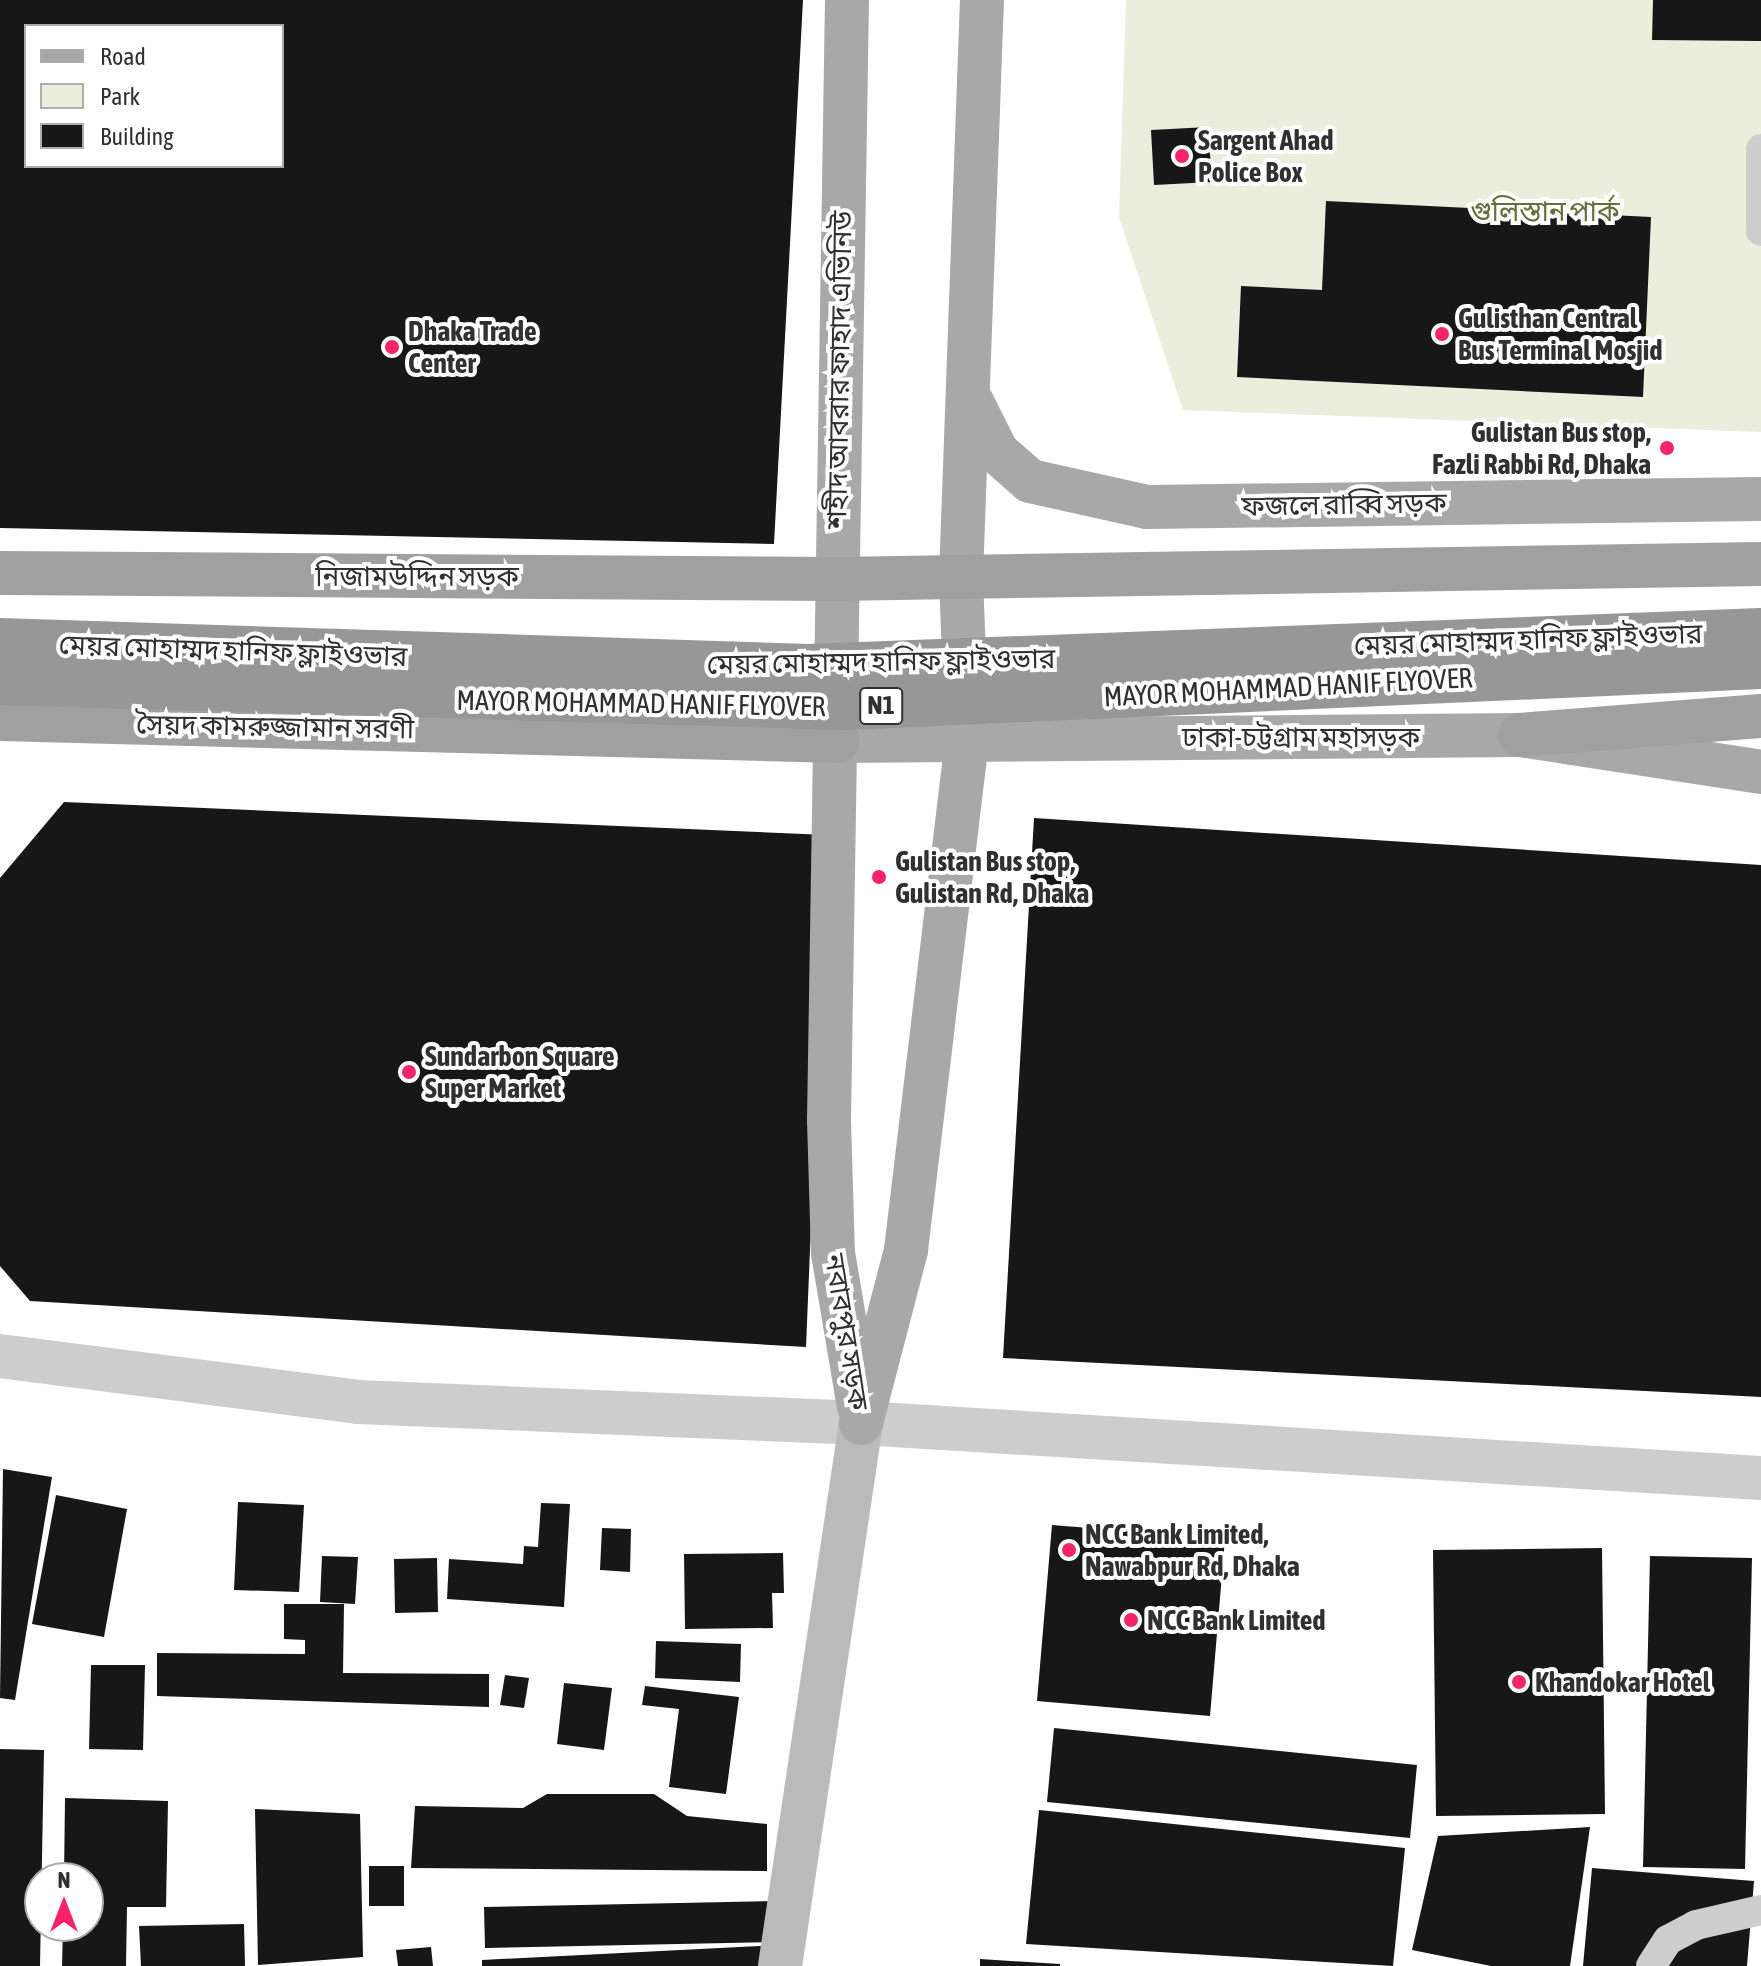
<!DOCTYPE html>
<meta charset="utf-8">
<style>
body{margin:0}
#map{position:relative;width:1761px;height:1966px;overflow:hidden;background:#fff;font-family:"Asap Condensed","Noto Sans Bengali",sans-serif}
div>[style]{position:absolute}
.green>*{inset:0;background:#ebeedd}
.building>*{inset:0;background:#171717}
.service>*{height:30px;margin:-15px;padding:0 15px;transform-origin:15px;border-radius:15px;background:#cdcdcd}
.tertiary>*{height:44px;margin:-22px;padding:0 22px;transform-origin:22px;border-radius:22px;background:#cdcdcd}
.secondary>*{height:44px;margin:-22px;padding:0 22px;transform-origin:22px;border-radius:22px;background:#bababa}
.primary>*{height:44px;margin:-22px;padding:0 22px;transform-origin:22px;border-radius:22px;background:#a8a8a8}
.trunk>*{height:44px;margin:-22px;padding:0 22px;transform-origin:22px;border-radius:22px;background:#a0a0a0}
.motorway-bridge>*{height:44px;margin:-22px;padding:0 22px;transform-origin:22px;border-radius:22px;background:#979797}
.dots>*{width:22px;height:22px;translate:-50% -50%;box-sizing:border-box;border:4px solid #fff;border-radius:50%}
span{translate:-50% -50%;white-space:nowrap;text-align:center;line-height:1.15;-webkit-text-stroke:8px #fff;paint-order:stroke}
.shield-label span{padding:2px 6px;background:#fff;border:2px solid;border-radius:6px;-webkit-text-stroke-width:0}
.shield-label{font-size:26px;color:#303030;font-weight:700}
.poi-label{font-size:28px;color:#303030;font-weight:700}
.left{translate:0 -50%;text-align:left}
.right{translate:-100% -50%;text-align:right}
.park-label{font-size:28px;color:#617139}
.street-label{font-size:28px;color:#303030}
.legend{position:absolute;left:24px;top:24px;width:260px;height:144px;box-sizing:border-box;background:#fff;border:2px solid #acacac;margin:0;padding:10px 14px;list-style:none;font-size:24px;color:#303030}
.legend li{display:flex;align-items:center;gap:16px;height:40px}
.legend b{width:40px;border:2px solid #acacac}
.north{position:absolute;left:24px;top:1862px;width:80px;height:80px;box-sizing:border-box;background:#fff;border:2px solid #acacac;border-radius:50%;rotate:0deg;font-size:22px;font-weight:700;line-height:32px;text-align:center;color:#303030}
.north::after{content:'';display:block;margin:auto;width:28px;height:36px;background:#f52469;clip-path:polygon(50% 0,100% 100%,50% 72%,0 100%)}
</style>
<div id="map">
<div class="green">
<i style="clip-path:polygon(1126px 0,1761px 0,1761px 432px,1183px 410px,1119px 217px)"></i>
</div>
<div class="building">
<i style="clip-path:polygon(evenodd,0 0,803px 0,774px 544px,0 528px,0 0,26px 26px,282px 26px,282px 166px,26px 166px,26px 26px)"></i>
<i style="clip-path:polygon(1653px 0,1761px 0,1761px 41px,1652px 40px)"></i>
<i style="clip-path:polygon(1208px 127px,1212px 182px,1154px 185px,1151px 130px)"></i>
<i style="clip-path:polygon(1326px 201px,1651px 217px,1643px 397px,1237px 377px,1241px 286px,1322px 290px)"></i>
<i style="clip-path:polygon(64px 802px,827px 835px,806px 1347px,30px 1301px,0 1266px,0 878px)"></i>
<i style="clip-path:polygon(1034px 818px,1761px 865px,1761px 1397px,1003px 1358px)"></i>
<i style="clip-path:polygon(3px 1469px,52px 1477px,15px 1700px,0 1698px)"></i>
<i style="clip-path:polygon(56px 1495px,127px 1509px,104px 1637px,32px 1624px)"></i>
<i style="clip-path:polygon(238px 1502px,304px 1505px,299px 1592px,234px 1590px)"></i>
<i style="clip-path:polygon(541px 1503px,570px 1504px,564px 1607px,447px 1599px,449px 1559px,523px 1564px,524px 1546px,538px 1547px)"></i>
<i style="clip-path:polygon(1052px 1525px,1225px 1539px,1210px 1716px,1037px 1701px)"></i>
<i style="clip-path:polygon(602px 1528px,631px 1529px,630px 1572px,600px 1570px)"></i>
<i style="clip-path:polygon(1602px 1548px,1605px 1814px,1436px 1816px,1433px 1550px)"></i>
<i style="clip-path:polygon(783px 1553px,784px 1593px,772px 1593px,773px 1628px,685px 1629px,684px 1554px)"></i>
<i style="clip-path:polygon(322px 1556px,358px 1557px,355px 1604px,320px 1602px)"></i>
<i style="clip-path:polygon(1650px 1556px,1752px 1558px,1745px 1869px,1643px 1867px)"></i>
<i style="clip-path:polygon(437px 1558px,438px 1612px,395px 1613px,394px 1559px)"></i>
<i style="clip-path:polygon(284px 1604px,344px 1604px,343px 1673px,489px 1674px,489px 1707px,157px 1696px,157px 1653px,305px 1654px,305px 1640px,284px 1639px)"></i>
<i style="clip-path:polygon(656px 1641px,741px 1644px,740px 1682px,655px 1678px)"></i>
<i style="clip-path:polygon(91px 1665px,145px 1665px,143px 1750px,89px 1749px)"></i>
<i style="clip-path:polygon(505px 1675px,529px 1678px,524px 1708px,500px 1705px)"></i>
<i style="clip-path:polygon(564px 1683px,612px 1688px,604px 1750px,557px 1744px)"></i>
<i style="clip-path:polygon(645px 1686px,739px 1697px,726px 1794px,669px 1787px,679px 1709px,642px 1705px)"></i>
<i style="clip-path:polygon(1054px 1728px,1417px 1765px,1410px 1838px,1047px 1802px)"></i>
<i style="clip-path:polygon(0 1749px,44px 1750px,40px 1966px,0 1966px)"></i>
<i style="clip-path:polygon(547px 1794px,654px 1794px,687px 1816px,767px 1824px,767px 1871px,411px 1868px,415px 1806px,523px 1808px)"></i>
<i style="clip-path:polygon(65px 1798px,168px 1801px,166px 1907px,127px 1907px,126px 1966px,62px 1966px,63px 1926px,88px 1926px,88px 1878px,64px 1878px)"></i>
<i style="clip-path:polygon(255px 1809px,360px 1814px,363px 1957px,258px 1965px)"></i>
<i style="clip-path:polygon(1039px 1810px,1405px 1848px,1393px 1966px,1026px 1944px)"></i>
<i style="clip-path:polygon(1590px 1827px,1570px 1966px,1491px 1966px,1412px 1950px,1438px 1836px)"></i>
<i style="clip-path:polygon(369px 1866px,404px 1866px,404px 1906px,369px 1906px)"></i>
<i style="clip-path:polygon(1592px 1868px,1754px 1881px,1747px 1966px,1583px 1966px)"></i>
<i style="clip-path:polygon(774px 1901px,775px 1942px,485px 1948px,484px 1907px)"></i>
<i style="clip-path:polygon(244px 1924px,245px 1966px,141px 1966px,139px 1926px)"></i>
<i style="clip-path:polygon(779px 1945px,780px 1966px,482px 1966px,482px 1960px)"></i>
<i style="clip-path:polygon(431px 1947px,433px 1966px,398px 1966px,396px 1950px)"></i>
<i style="clip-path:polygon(980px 1959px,1060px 1964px,1060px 1966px,980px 1966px)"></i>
</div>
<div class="service">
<i style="left:1761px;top:149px;width:82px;rotate:90deg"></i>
<i style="left:1651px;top:1966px;width:31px;rotate:-57deg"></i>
<i style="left:1668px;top:1940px;width:32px;rotate:-28deg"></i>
<i style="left:1696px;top:1925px;width:67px;rotate:-13deg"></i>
</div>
<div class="tertiary">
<i style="left:0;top:1356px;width:361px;rotate:7.3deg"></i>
<i style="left:358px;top:1402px;width:503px;rotate:2.39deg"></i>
<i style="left:861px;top:1423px;width:902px;rotate:3.5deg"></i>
</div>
<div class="secondary">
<i style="left:780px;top:1966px;width:549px;rotate:-81.52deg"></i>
</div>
<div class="primary">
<i style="left:847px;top:0;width:1120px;rotate:90.92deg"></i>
<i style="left:829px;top:1120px;width:133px;rotate:88.3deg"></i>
<i style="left:833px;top:1253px;width:156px;rotate:80.4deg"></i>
<i style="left:972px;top:402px;width:56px;rotate:63.4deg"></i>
<i style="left:997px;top:452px;width:44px;rotate:41.3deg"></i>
<i style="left:1030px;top:481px;width:120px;rotate:12.5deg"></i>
<i style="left:1147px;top:507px;width:614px;rotate:-0.75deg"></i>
<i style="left:838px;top:741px;width:682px;rotate:-0.5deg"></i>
<i style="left:1520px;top:735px;width:244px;rotate:8.7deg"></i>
<i style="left:861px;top:1423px;width:179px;rotate:-75.4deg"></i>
<i style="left:906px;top:1250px;width:514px;rotate:-83.18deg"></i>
<i style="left:967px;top:740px;width:163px;rotate:-92.1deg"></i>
<i style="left:961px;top:577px;width:577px;rotate:-87.92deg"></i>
</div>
<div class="trunk">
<i style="left:0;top:573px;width:835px;rotate:0.41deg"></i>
<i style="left:835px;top:579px;width:926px;rotate:-0.93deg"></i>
<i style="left:0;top:719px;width:838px;rotate:1.5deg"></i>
<i style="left:1520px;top:735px;width:242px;rotate:-4.5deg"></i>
</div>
<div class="motorway-bridge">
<i style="left:0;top:640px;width:808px;rotate:1.84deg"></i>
<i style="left:808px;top:666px;width:954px;rotate:-2.16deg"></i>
<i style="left:0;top:683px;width:847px;rotate:1.69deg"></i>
<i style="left:847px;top:708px;width:915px;rotate:-2.57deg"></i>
</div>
<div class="dots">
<i style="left:1182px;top:156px;background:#f52469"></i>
<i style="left:1442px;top:334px;background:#f52469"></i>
<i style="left:392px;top:347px;background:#f52469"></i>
<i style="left:1667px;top:448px;background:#f52469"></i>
<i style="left:879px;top:877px;background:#f52469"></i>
<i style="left:409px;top:1072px;background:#f52469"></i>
<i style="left:1069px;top:1550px;background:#f52469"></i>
<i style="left:1131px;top:1620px;background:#f52469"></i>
<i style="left:1519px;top:1682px;background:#f52469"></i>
</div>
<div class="shield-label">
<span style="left:881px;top:706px">N1</span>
</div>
<div class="poi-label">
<span class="left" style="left:1198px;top:156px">Sargent Ahad<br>Police Box</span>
<span class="left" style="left:1458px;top:334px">Gulisthan Central<br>Bus Terminal Mosjid</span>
<span class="left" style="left:408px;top:347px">Dhaka Trade<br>Center</span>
<span class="right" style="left:1651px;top:448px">Gulistan Bus stop,<br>Fazli Rabbi Rd, Dhaka</span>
<span class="left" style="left:895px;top:877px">Gulistan Bus stop,<br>Gulistan Rd, Dhaka</span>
<span class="left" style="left:425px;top:1072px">Sundarbon Square<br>Super Market</span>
<span class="left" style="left:1085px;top:1550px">NCC Bank Limited,<br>Nawabpur Rd, Dhaka</span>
<span class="left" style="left:1147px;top:1620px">NCC Bank Limited</span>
<span class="left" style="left:1535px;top:1682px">Khandokar Hotel</span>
</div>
<div class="park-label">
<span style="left:1545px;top:211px">গুলিস্তান পার্ক</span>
</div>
<div class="street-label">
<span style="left:839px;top:370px;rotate:-89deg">শহীদ আবরার ফাহাদ এভিনিউ</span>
<span style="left:1344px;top:504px;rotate:-1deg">ফজলে রাব্বি সড়ক</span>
<span style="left:417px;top:576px">নিজামউদ্দিন সড়ক</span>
<span style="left:1528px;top:639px;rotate:-2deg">মেয়র মোহাম্মদ হানিফ ফ্লাইওভার</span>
<span style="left:233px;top:650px;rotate:2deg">মেয়র মোহাম্মদ হানিফ ফ্লাইওভার</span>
<span style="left:881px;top:661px;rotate:-1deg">মেয়র মোহাম্মদ হানিফ ফ্লাইওভার</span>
<span style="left:1288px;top:687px;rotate:-3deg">MAYOR MOHAMMAD HANIF FLYOVER</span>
<span style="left:641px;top:703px;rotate:1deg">MAYOR MOHAMMAD HANIF FLYOVER</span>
<span style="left:275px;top:726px;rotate:1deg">সৈয়দ কামরুজ্জামান সরণী</span>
<span style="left:1301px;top:737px">ঢাকা-চট্টগ্রাম মহাসড়ক</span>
<span style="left:847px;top:1332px;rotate:81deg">নবাবপুর সড়ক</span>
</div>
<ul class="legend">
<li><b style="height:10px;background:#a8a8a8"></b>Road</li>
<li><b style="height:22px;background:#ebeedd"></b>Park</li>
<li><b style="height:22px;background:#171717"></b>Building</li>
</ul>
<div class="north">N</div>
</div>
